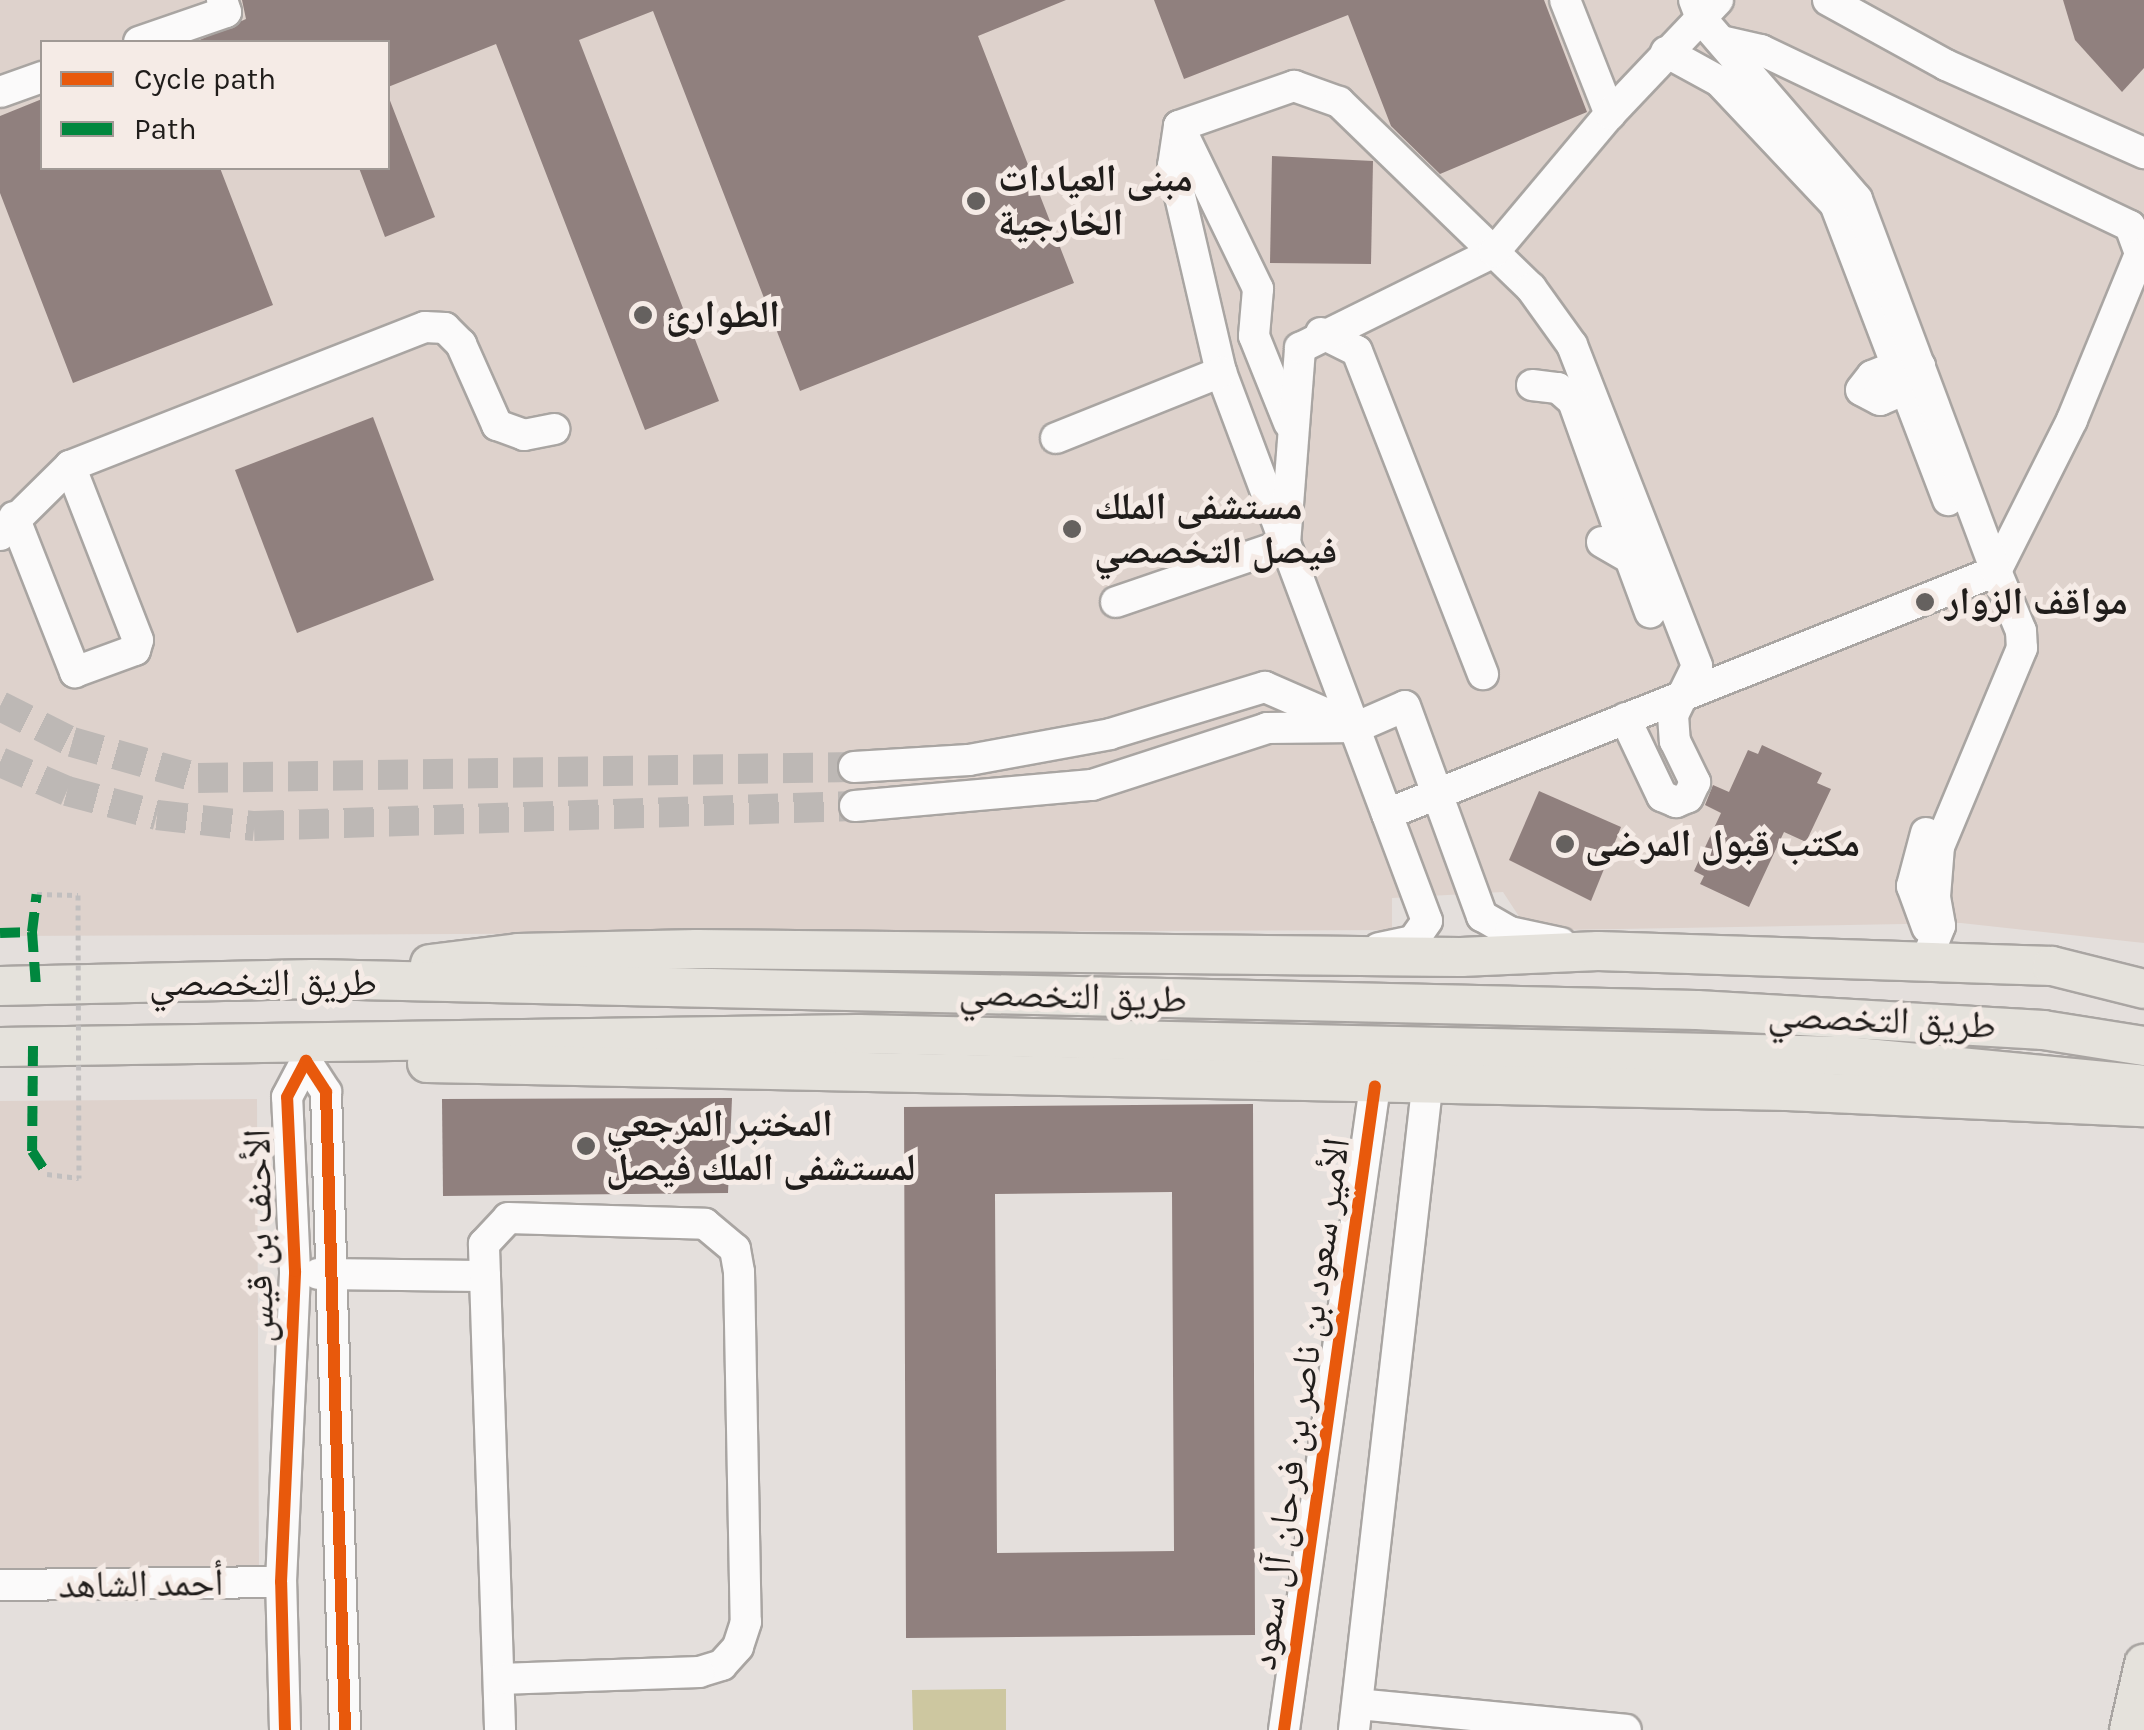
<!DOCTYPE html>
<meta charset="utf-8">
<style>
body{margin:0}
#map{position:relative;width:2144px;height:1730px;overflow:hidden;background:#e4dfdc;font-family:Karla,"Noto Naskh Arabic",sans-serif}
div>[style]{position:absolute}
.built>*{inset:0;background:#ded2cc}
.green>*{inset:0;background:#cdc7a0}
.building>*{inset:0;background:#90807e}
.minor-tunnel>*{height:30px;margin-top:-15px;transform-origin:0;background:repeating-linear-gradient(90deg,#bdb8b5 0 30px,transparent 0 45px)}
.path>*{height:5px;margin-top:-2.5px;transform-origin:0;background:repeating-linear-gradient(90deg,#c1bfbf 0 5px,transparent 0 10px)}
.roads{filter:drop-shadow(2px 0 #a9a5a2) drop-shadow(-2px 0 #a9a5a2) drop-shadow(0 2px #a9a5a2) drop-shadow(0 -2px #a9a5a2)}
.minor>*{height:30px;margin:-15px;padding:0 15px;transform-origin:15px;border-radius:15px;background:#fbfafa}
.major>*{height:38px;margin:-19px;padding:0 19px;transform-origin:19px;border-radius:19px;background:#e5e2dc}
.path-bridge>*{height:5px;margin-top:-2.5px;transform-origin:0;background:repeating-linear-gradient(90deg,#c1bfbf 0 5px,transparent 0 10px)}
.quiet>*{height:10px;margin-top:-5px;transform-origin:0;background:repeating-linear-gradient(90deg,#00873e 0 20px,transparent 0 30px)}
.cycleway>*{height:12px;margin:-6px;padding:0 6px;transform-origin:6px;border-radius:6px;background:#e8590c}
.dots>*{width:28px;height:28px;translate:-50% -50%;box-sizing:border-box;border:5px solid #f5ebe6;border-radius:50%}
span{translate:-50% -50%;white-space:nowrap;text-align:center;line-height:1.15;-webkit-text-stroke:10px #f5ebe6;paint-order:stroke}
.poi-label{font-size:38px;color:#201d1b;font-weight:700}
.left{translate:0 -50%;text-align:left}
.street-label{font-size:38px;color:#201d1b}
.legend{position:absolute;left:40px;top:40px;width:350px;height:130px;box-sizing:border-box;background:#f5ebe6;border:2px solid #a09995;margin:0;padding:12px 18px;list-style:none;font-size:30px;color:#201d1b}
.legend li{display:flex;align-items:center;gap:20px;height:50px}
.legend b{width:50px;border:2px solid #a09995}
</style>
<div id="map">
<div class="built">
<i style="clip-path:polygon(evenodd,0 0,2144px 0,2144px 943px,1961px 923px,1560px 930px,1520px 918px,1503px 892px,1392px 898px,1392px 930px,0 936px,0 0,42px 42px,388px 42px,388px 168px,42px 168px,42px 42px)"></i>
<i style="clip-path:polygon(257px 1099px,259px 1570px,0 1568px,0 1101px)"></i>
</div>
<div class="green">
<i style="clip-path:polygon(1006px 1689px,1006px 1730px,913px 1730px,912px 1690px)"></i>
</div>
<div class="building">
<i style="clip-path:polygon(242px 0,1066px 0,978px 36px,1074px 283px,800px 391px,653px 11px,579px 40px,719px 401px,645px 430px,496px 44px,388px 87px,388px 42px,195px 42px,246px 19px)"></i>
<i style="clip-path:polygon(1154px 0,1544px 0,1587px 112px,1440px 174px,1391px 126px,1348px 15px,1184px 79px)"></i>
<i style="clip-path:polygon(2063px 0,2144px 0,2144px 68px,2122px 92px,2075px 40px)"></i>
<i style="clip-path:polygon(389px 98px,435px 217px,385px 237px,359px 168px,388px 168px)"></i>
<i style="clip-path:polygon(42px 99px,42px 168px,220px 168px,273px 305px,73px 383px,0 193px,0 116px)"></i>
<i style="clip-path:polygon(1272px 156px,1373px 161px,1371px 264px,1270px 263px)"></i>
<i style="clip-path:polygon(373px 417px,434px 580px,297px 633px,235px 470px)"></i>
<i style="clip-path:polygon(1762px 745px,1822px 773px,1817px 783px,1831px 789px,1806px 842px,1784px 832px,1749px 907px,1700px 884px,1704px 876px,1694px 871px,1721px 813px,1705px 805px,1713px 785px,1729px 792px,1748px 750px,1758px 754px)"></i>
<i style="clip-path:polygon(1539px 791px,1621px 827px,1591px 901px,1509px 860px)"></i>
<i style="clip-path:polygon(732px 1098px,728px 1193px,443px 1196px,442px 1099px)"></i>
<i style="clip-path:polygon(evenodd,1253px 1104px,1255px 1635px,906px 1638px,904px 1107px,1253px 1104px,1172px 1192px,1174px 1551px,997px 1553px,995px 1194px,1172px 1192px)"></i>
</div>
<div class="minor-tunnel">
<i style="left:0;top:706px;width:80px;rotate:26.6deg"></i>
<i style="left:72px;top:742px;width:131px;rotate:15.9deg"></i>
<i style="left:198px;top:778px;width:656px;rotate:-0.96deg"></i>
<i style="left:0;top:762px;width:73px;rotate:23.4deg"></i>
<i style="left:67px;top:791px;width:93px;rotate:14.9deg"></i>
<i style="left:157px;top:815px;width:98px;rotate:6.5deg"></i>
<i style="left:254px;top:826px;width:601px;rotate:-1.91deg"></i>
</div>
<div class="path">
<i style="left:37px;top:894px;width:41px;rotate:1.4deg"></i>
<i style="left:47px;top:1174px;width:32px;rotate:7deg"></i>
</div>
<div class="roads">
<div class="minor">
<i style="left:1565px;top:0;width:123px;rotate:68.5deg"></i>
<i style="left:1828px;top:0;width:135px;rotate:28.8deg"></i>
<i style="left:1946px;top:65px;width:217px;rotate:24deg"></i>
<i style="left:139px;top:42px;width:92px;rotate:-19deg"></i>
<i style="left:226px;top:12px;width:13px;rotate:-108deg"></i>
<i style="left:1726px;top:42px;width:36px;rotate:13deg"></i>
<i style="left:1761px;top:50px;width:409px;rotate:25.5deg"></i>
<i style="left:2130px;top:226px;width:30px;rotate:70deg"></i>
<i style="left:2140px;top:254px;width:179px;rotate:112.3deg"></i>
<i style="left:2072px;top:420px;width:169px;rotate:116.7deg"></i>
<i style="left:1996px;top:571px;width:65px;rotate:67.4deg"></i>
<i style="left:2021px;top:631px;width:17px;rotate:87deg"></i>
<i style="left:2022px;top:648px;width:215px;rotate:112.7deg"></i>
<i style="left:1939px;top:846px;width:51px;rotate:94.5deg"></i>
<i style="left:1935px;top:897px;width:29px;rotate:80deg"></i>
<i style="left:1940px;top:926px;width:37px;rotate:112deg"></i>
<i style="left:1666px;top:52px;width:60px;rotate:28.7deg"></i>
<i style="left:1719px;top:81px;width:169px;rotate:46.7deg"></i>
<i style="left:1835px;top:204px;width:317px;rotate:69.1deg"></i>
<i style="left:0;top:92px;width:45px;rotate:-19.7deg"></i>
<i style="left:1179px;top:126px;width:122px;rotate:-19.2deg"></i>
<i style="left:1294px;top:86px;width:48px;rotate:19.6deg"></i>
<i style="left:1339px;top:102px;width:267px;rotate:44.1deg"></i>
<i style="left:1531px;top:288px;width:70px;rotate:54.3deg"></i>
<i style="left:1572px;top:345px;width:344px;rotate:68.7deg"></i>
<i style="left:1697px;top:666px;width:55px;rotate:116.1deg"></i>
<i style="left:1673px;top:715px;width:26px;rotate:86deg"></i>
<i style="left:1675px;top:741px;width:46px;rotate:64deg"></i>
<i style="left:1695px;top:782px;width:17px;rotate:115deg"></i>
<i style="left:1688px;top:797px;width:13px;rotate:157deg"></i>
<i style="left:1676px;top:802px;width:15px;rotate:-157deg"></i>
<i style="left:1662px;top:796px;width:86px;rotate:-115.4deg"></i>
<i style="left:1179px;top:126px;width:40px;rotate:98.5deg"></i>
<i style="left:1173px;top:166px;width:212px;rotate:76.9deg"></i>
<i style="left:1221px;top:372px;width:586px;rotate:69.43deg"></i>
<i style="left:1427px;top:921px;width:24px;rotate:125deg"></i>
<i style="left:1413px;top:941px;width:35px;rotate:168deg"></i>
<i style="left:1179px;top:126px;width:181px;rotate:64.1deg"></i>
<i style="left:1258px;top:289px;width:47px;rotate:94.9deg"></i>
<i style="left:1254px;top:336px;width:94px;rotate:68.1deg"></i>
<i style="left:1321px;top:333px;width:40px;rotate:26.6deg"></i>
<i style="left:1357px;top:351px;width:347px;rotate:68.7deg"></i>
<i style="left:1899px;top:365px;width:21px;rotate:3deg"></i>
<i style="left:1920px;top:366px;width:27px;rotate:121deg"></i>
<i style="left:1906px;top:389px;width:28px;rotate:157deg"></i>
<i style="left:1880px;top:400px;width:21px;rotate:-152deg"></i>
<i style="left:1861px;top:390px;width:18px;rotate:-52deg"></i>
<i style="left:1872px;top:376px;width:29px;rotate:-22deg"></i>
<i style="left:1532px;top:385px;width:26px;rotate:7deg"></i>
<i style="left:1558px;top:388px;width:20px;rotate:41deg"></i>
<i style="left:1573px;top:401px;width:127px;rotate:70.3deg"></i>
<i style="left:1616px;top:521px;width:49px;rotate:42.5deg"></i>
<i style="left:1056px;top:438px;width:178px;rotate:-21.8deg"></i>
<i style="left:14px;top:517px;width:167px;rotate:68.5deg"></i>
<i style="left:75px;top:672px;width:64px;rotate:-20.1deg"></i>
<i style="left:135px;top:650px;width:10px;rotate:-73deg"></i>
<i style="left:138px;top:640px;width:187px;rotate:-111.3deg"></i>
<i style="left:0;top:535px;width:98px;rotate:-44.6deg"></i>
<i style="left:70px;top:466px;width:381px;rotate:-21.4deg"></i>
<i style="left:425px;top:327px;width:20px;rotate:3deg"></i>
<i style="left:445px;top:328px;width:23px;rotate:45deg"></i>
<i style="left:461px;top:344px;width:89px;rotate:66deg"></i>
<i style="left:497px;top:425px;width:29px;rotate:20deg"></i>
<i style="left:524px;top:435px;width:31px;rotate:-11deg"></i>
<i style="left:1602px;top:542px;width:32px;rotate:30deg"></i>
<i style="left:1630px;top:558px;width:58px;rotate:69.7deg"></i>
<i style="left:1116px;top:602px;width:179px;rotate:-18.9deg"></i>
<i style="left:1285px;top:544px;width:197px;rotate:-85.6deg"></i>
<i style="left:1300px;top:348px;width:216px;rotate:-26.3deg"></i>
<i style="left:1494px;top:252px;width:180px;rotate:-50deg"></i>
<i style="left:1610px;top:114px;width:157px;rotate:-46.5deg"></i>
<i style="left:854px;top:767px;width:115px;rotate:-3.5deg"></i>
<i style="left:969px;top:760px;width:143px;rotate:-10.4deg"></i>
<i style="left:1110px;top:734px;width:162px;rotate:-16.9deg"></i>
<i style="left:1265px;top:687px;width:87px;rotate:23.6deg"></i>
<i style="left:855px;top:806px;width:238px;rotate:-5.1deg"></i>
<i style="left:1092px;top:785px;width:184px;rotate:-18deg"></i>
<i style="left:1267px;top:728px;width:90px;rotate:-0.6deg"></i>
<i style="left:1357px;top:727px;width:52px;rotate:-23.6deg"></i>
<i style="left:1405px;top:706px;width:224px;rotate:69.9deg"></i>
<i style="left:1482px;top:916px;width:32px;rotate:30deg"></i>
<i style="left:1510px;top:932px;width:52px;rotate:12.2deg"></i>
<i style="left:1387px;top:814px;width:656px;rotate:-21.75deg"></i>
<i style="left:1996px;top:571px;width:397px;rotate:-110.5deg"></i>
<i style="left:1857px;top:199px;width:239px;rotate:-130.8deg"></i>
<i style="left:1701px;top:18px;width:19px;rotate:-111deg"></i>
<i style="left:1926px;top:833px;width:55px;rotate:104.8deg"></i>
<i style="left:1912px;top:886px;width:44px;rotate:69.9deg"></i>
<i style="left:318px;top:1274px;width:167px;rotate:0.7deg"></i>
<i style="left:485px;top:1276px;width:454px;rotate:88.1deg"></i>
<i style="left:485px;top:1276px;width:32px;rotate:-92deg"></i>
<i style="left:484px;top:1244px;width:35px;rotate:-47deg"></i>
<i style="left:508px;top:1218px;width:197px;rotate:1.7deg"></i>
<i style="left:705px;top:1224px;width:39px;rotate:40deg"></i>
<i style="left:735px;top:1249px;width:23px;rotate:80deg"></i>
<i style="left:739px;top:1272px;width:350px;rotate:88.9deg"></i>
<i style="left:746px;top:1622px;width:26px;rotate:108deg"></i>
<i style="left:738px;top:1647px;width:24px;rotate:132deg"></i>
<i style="left:722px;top:1665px;width:24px;rotate:163deg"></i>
<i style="left:699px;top:1672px;width:199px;rotate:178deg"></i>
<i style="left:0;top:1585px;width:281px;rotate:-0.6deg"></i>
<i style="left:1358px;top:1704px;width:269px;rotate:5.5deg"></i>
<i style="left:285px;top:1730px;width:148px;rotate:-91.5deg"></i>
<i style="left:281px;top:1582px;width:311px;rotate:-87.4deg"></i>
<i style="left:295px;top:1271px;width:174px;rotate:-92.6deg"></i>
<i style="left:287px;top:1097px;width:41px;rotate:-62.2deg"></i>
<i style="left:306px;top:1061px;width:37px;rotate:57deg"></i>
<i style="left:326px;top:1092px;width:638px;rotate:88.29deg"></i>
<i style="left:1284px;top:1730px;width:650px;rotate:-81.96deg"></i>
<i style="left:1354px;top:1730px;width:646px;rotate:-83.51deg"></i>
</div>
<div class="major">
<i style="left:430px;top:964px;width:89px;rotate:-7.1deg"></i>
<i style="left:518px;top:953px;width:179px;rotate:-1.3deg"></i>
<i style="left:697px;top:949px;width:764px;rotate:0.6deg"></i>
<i style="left:1461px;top:957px;width:137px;rotate:-2.5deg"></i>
<i style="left:1598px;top:951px;width:454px;rotate:1.9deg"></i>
<i style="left:2052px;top:966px;width:95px;rotate:14deg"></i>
<i style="left:0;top:986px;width:313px;rotate:-1.3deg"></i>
<i style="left:313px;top:979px;width:1384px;rotate:1.28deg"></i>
<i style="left:1697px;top:1010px;width:347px;rotate:3.3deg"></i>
<i style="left:2043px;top:1030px;width:102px;rotate:9deg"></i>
<i style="left:0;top:1047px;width:858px;rotate:-0.87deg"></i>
<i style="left:858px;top:1034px;width:987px;rotate:1.28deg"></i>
<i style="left:1845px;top:1056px;width:300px;rotate:5.5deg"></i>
<i style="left:427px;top:1063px;width:1360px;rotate:1.18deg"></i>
<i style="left:1787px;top:1091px;width:357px;rotate:2.6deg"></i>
<i style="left:2129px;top:1730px;width:68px;rotate:-77.2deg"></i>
</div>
</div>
<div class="path-bridge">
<i style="left:78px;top:895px;width:283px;rotate:89.8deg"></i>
</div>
<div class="quiet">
<i style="left:32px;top:932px;width:54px;rotate:85.8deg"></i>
<i style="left:0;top:933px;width:32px;rotate:-2deg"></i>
<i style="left:32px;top:932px;width:38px;rotate:-83deg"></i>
<i style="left:33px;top:1046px;width:105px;rotate:90.5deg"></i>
<i style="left:32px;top:1151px;width:27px;rotate:57deg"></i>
</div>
<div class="cycleway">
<i style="left:285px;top:1730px;width:148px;rotate:-91.5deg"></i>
<i style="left:281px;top:1582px;width:311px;rotate:-87.4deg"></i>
<i style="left:295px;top:1271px;width:174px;rotate:-92.6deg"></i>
<i style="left:287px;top:1097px;width:41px;rotate:-62.2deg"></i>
<i style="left:306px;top:1061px;width:37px;rotate:57deg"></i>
<i style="left:326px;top:1092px;width:638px;rotate:88.29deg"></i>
<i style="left:1284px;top:1730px;width:650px;rotate:-81.96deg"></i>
</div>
<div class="dots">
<i style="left:976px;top:201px;background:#65615f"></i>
<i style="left:643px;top:315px;background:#65615f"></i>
<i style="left:1072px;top:529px;background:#65615f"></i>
<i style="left:1925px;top:602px;background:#65615f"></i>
<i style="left:1565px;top:844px;background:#65615f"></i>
<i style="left:586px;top:1146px;background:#65615f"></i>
</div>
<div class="poi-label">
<span class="left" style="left:998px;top:201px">مبنى العيادات<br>الخارجية</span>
<span class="left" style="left:666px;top:315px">الطوارئ</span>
<span class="left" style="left:1094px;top:529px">مستشفى الملك<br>فيصل التخصصي</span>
<span class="left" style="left:1945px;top:602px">مواقف الزوار</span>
<span class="left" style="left:1585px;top:844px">مكتب قبول المرضى</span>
<span class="left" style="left:606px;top:1146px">المختبر المرجعي<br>لمستشفى الملك فيصل</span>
</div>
<div class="street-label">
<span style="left:263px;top:983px">طريق التخصصي</span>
<span style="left:1073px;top:996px;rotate:2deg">طريق التخصصي</span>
<span style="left:1882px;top:1020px;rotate:3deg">طريق التخصصي</span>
<span style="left:259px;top:1236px;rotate:-91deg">الأحنف بن قيس</span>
<span style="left:1300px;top:1404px;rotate:-82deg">الأمير سعود بن ناصر بن فرحان آل سعود</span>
<span style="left:141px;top:1584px;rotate:-1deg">أحمد الشاهد</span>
</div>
<ul class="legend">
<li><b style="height:12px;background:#e8590c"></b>Cycle path</li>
<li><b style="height:12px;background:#00873e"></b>Path</li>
</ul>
</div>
